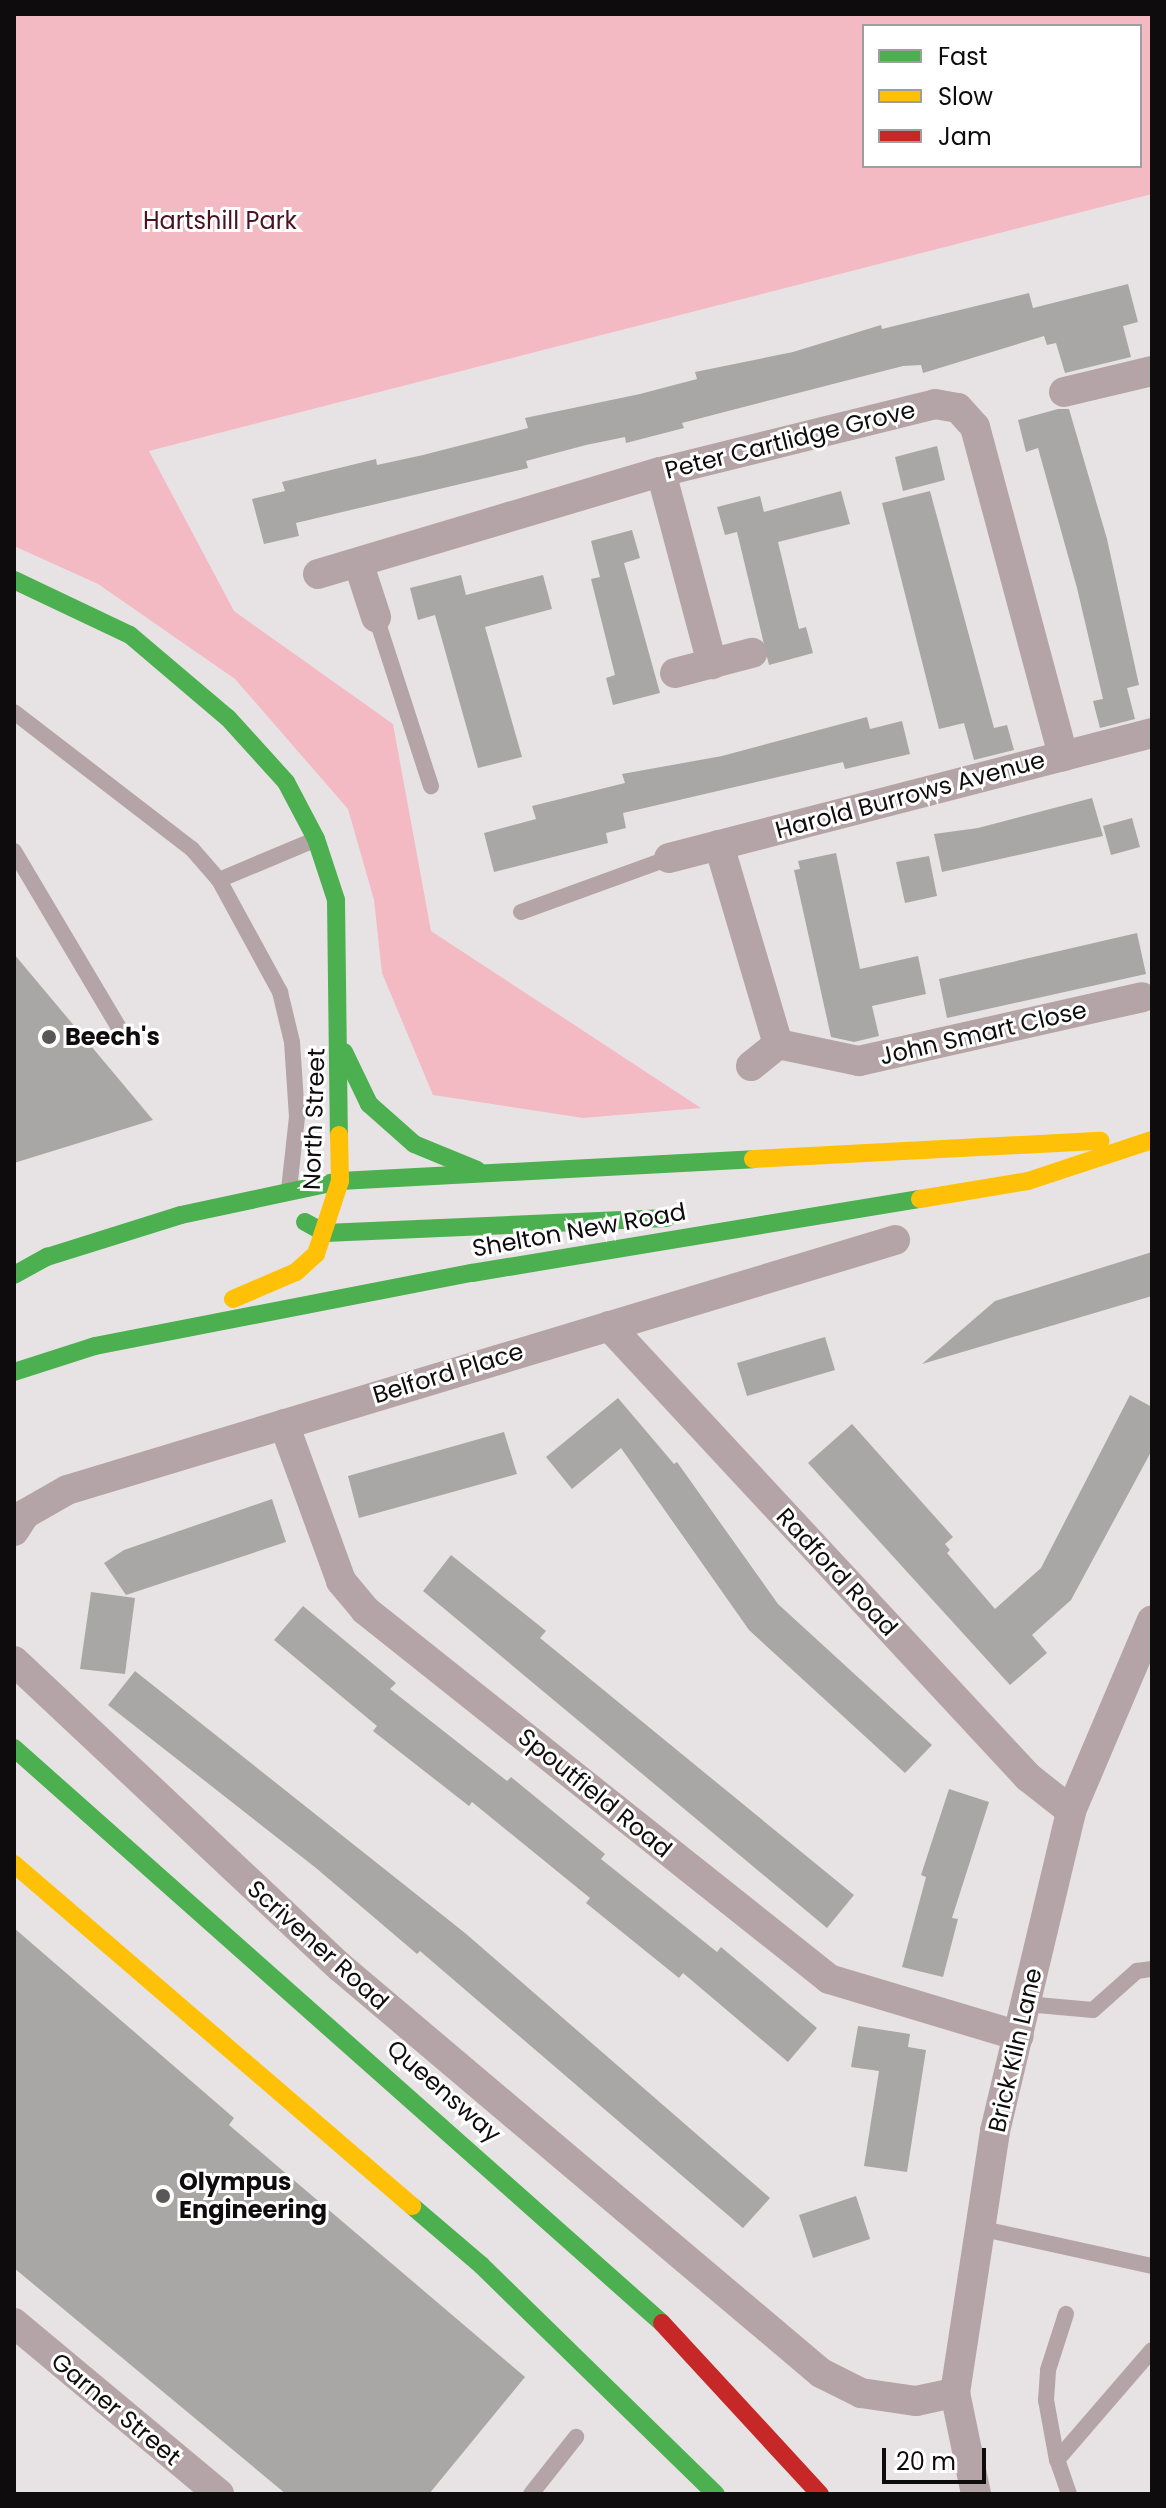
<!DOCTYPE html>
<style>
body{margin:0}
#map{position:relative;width:1166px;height:2508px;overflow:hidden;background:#e7e3e4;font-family:Poppins,sans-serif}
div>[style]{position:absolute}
.green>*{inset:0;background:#f4bac4}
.building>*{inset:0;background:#a9a6a6}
.lane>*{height:16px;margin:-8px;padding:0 8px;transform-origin:8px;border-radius:8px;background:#b5a4a7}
.street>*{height:30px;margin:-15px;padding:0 15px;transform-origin:15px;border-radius:15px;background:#b5a4a7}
.fast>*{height:18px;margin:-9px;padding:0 9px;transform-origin:9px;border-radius:9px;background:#4caf50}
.slow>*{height:18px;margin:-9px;padding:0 9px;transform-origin:9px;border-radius:9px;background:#ffc107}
.jam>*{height:18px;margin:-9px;padding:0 9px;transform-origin:9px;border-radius:9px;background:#c62828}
.dots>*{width:22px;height:22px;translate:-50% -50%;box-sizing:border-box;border:4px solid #fff;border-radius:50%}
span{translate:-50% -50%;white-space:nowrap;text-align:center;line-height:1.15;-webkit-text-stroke:6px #fff;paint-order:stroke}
.park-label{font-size:24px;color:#4e1121}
.street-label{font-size:24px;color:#0e0c0c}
.poi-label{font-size:24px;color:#0e0c0c;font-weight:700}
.left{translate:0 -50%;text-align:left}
.frame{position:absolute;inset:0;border:16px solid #0e0c0c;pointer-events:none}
.legend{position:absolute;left:862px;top:24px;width:280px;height:144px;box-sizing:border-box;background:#fff;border:2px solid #9f9e9e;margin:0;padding:10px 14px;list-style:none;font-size:24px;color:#0e0c0c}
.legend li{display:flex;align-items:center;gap:16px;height:40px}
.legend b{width:40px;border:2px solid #9f9e9e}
.scale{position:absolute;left:882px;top:2448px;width:104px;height:36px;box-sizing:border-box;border:4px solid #0e0c0c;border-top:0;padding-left:10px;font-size:24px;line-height:28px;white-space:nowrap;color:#0e0c0c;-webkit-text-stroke:6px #fff;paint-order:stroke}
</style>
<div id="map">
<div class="green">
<i style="clip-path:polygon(evenodd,14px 14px,1152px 14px,1152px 194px,149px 451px,234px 611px,393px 724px,431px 931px,701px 1108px,583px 1118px,433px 1095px,382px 973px,374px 900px,348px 809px,235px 679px,98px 584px,14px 546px,14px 14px,864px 26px,1140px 26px,1140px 166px,864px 166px,864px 26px)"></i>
</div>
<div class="building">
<i style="clip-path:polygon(1128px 284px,1138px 322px,1123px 326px,1131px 357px,1065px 373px,1056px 343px,1047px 345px,1044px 336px,923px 373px,921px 365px,903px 366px,682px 423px,684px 428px,626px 443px,625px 437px,586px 445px,526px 461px,528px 468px,296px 523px,299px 536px,264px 544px,252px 499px,285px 491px,282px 482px,376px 459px,377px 465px,423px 455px,528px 428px,525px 418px,640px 394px,697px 379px,695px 372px,793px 352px,881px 325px,882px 329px,1029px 293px,1033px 308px)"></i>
<i style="clip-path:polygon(1058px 409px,1069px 409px,1107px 539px,1139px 685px,1127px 688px,1135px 719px,1100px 728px,1093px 701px,1103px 699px,1077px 588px,1038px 448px,1026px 452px,1018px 420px)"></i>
<i style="clip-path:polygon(937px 446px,945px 480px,903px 491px,895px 457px)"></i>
<i style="clip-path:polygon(841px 491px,850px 524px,778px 542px,799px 629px,806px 627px,813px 653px,769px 665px,737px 532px,725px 535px,717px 507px,760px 496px,764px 512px)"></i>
<i style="clip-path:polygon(930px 491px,994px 728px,1007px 725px,1014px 750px,974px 760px,964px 723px,939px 729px,882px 503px)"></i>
<i style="clip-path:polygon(632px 530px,640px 558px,624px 563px,660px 693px,613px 705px,606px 678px,615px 675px,591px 579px,600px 577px,591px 541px)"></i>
<i style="clip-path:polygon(461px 575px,466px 595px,543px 575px,552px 609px,485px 627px,522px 757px,478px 768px,435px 615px,418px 620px,410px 588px)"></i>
<i style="clip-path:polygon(867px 717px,870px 729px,902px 721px,910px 754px,845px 769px,843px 762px,623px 813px,626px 828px,606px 833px,608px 843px,494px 872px,484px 833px,536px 819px,532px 806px,625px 783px,622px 774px,722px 756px)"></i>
<i style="clip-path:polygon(1092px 798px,1103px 836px,942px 872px,934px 834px,978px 828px)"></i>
<i style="clip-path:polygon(1132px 818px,1140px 847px,1111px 855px,1103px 826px)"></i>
<i style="clip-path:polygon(836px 853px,860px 969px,918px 956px,926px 994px,872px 1006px,879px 1036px,854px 1042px,831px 1037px,794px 870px,800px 869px,798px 861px)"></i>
<i style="clip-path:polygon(929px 856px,937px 896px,905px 903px,896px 862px)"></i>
<i style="clip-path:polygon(1137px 933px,1146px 974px,947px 1018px,939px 979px)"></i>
<i style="clip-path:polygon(14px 954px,153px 1120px,14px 1163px)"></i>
<i style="clip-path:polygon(1152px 1252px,1152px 1296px,922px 1364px,995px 1301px)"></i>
<i style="clip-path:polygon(825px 1337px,835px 1370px,747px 1396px,737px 1363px)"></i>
<i style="clip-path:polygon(1130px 1395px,1152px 1407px,1152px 1450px,1071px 1600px,1032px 1635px,1047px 1653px,1010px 1685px,808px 1463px,852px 1424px,953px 1537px,945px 1544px,950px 1550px,947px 1553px,995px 1609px,1041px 1568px)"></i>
<i style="clip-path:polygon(618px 1398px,674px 1464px,677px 1462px,778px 1604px,932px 1745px,905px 1773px,749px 1630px,621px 1448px,572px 1489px,546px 1457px)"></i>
<i style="clip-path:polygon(504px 1432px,517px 1474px,359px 1518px,348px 1476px)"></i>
<i style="clip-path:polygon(272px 1499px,286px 1542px,126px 1595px,104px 1563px,124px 1550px)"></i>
<i style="clip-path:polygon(451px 1555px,546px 1631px,540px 1638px,854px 1895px,827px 1928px,423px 1591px)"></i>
<i style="clip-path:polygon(91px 1592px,135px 1598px,125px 1674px,80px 1669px)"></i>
<i style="clip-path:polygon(303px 1606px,396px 1683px,390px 1689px,507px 1781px,511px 1777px,605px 1854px,601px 1859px,717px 1952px,721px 1947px,817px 2028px,788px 2062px,683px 1973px,679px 1978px,586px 1903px,590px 1898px,472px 1802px,469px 1806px,373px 1731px,377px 1726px,274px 1640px)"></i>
<i style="clip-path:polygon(135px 1671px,465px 1933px,770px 2198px,743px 2228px,420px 1951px,417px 1954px,316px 1868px,108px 1705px)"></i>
<i style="clip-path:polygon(949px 1789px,989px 1802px,952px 1918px,958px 1919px,943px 1977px,902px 1967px,926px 1877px,921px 1875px)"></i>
<i style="clip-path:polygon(14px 1928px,234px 2118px,229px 2125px,525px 2377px,429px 2494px,286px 2494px,14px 2268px)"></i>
<i style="clip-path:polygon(858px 2026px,910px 2034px,908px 2047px,926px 2050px,907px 2172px,864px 2166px,879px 2071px,851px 2067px)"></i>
<i style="clip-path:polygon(856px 2196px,870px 2239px,813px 2258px,799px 2215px)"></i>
</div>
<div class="lane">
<i style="left:376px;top:617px;width:178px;rotate:72deg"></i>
<i style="left:14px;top:712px;width:225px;rotate:37.6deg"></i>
<i style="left:192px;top:849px;width:41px;rotate:48.9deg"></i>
<i style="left:219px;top:880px;width:128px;rotate:61.4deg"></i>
<i style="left:280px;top:992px;width:51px;rotate:76.5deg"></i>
<i style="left:292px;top:1042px;width:75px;rotate:86.2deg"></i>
<i style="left:297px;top:1117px;width:73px;rotate:96.3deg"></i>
<i style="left:14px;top:851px;width:212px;rotate:59.3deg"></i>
<i style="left:219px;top:880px;width:103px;rotate:-22.8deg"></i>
<i style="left:521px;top:912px;width:158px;rotate:-20deg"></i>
<i style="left:1026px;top:2004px;width:67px;rotate:5.1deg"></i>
<i style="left:1093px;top:2010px;width:59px;rotate:-41.6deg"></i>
<i style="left:1137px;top:1971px;width:15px;rotate:-8deg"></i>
<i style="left:979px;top:2228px;width:177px;rotate:12.4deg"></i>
<i style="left:1057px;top:2460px;width:61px;rotate:-100.4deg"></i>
<i style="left:1046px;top:2400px;width:30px;rotate:-86deg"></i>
<i style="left:1048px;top:2370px;width:59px;rotate:-72.2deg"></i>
<i style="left:531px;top:2494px;width:73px;rotate:-51.7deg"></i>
<i style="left:1069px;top:2494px;width:36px;rotate:-109deg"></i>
<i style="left:1057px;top:2460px;width:145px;rotate:-49.2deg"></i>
</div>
<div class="street">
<i style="left:1064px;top:392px;width:90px;rotate:-13.4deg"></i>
<i style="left:661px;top:472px;width:199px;rotate:75.1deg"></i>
<i style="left:359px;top:565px;width:55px;rotate:71.9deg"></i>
<i style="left:318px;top:574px;width:358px;rotate:-16.6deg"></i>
<i style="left:661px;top:472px;width:282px;rotate:-13.9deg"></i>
<i style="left:935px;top:404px;width:23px;rotate:10deg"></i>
<i style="left:958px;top:408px;width:25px;rotate:48deg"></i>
<i style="left:975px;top:427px;width:341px;rotate:75deg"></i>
<i style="left:675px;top:673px;width:80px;rotate:-14.6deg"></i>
<i style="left:719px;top:845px;width:208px;rotate:73.5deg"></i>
<i style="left:778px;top:1044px;width:83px;rotate:11.9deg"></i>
<i style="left:859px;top:1061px;width:290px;rotate:-12.7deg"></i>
<i style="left:669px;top:858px;width:499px;rotate:-14.5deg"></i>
<i style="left:751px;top:1066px;width:35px;rotate:-39deg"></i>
<i style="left:609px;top:1326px;width:616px;rotate:47.11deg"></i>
<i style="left:1028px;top:1777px;width:55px;rotate:38.3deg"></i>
<i style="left:284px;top:1424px;width:167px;rotate:70deg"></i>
<i style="left:341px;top:1581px;width:38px;rotate:50deg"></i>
<i style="left:365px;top:1610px;width:593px;rotate:38.49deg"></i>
<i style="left:829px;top:1979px;width:198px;rotate:16.7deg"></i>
<i style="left:14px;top:1531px;width:20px;rotate:-57deg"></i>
<i style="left:25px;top:1514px;width:48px;rotate:-29.7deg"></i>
<i style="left:67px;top:1490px;width:865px;rotate:-16.8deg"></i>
<i style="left:14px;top:1661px;width:447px;rotate:43.2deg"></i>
<i style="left:340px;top:1967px;width:629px;rotate:40.17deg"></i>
<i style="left:821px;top:2373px;width:45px;rotate:26.6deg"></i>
<i style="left:861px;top:2393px;width:56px;rotate:8.3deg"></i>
<i style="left:916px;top:2401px;width:40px;rotate:-12deg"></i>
<i style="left:14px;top:2323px;width:267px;rotate:39.8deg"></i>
<i style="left:976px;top:2494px;width:103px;rotate:-101.7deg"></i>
<i style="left:955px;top:2393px;width:265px;rotate:-81.3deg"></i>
<i style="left:995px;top:2131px;width:329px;rotate:-76.6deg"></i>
<i style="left:1071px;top:1811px;width:207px;rotate:-67deg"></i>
</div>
<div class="fast">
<i style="left:14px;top:580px;width:128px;rotate:25.4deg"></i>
<i style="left:130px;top:635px;width:128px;rotate:40.3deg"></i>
<i style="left:228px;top:718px;width:86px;rotate:47.8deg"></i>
<i style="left:286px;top:782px;width:64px;rotate:62.2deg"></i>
<i style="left:316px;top:839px;width:64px;rotate:71.8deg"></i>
<i style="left:336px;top:900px;width:235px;rotate:89.3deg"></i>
<i style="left:344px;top:1052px;width:58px;rotate:64.3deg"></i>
<i style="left:369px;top:1104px;width:60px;rotate:41.6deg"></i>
<i style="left:414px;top:1144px;width:68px;rotate:22.4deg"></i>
<i style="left:305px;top:1222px;width:23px;rotate:29deg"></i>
<i style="left:325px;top:1233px;width:342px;rotate:-2.5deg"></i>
<i style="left:14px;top:1275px;width:38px;rotate:-29deg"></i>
<i style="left:47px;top:1257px;width:140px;rotate:-17.4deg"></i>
<i style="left:181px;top:1215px;width:163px;rotate:-12.1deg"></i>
<i style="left:340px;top:1181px;width:414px;rotate:-3deg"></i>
<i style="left:14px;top:1372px;width:85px;rotate:-17.8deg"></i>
<i style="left:95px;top:1346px;width:384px;rotate:-11deg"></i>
<i style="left:472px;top:1273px;width:454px;rotate:-9.4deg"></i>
<i style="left:14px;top:1748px;width:866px;rotate:41.58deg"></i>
<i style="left:412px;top:2206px;width:91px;rotate:40.5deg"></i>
<i style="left:481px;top:2265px;width:328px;rotate:44.3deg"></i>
</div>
<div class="slow">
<i style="left:753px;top:1159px;width:348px;rotate:-3deg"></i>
<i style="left:920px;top:1199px;width:109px;rotate:-9.5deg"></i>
<i style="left:1028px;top:1181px;width:131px;rotate:-18.3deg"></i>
<i style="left:233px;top:1299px;width:69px;rotate:-23.2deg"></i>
<i style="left:296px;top:1272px;width:27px;rotate:-42deg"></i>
<i style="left:316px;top:1254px;width:77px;rotate:-71.8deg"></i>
<i style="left:340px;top:1181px;width:46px;rotate:-91.2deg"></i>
<i style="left:14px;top:1864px;width:525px;rotate:40.67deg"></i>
</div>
<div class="jam">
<i style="left:662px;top:2323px;width:233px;rotate:47.3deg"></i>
</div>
<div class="dots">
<i style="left:49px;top:1037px;background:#5a5758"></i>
<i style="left:163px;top:2196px;background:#5a5758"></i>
</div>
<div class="park-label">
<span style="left:220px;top:221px">Hartshill Park</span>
</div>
<div class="street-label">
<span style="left:790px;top:440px;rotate:-14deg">Peter Cartlidge Grove</span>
<span style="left:910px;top:795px;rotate:-15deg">Harold Burrows Avenue</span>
<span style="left:983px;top:1033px;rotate:-13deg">John Smart Close</span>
<span style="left:314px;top:1119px;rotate:-88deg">North Street</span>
<span style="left:579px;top:1230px;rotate:-10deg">Shelton New Road</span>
<span style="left:448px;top:1373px;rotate:-17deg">Belford Place</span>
<span style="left:837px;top:1572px;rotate:47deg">Radford Road</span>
<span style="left:595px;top:1793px;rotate:39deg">Spoutfield Road</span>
<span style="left:318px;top:1945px;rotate:42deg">Scrivener Road</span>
<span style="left:1015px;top:2050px;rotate:-77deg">Brick Kiln Lane</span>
<span style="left:444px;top:2091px;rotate:41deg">Queensway</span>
<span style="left:116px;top:2409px;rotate:40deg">Garner Street</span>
</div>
<div class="poi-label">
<span class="left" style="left:65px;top:1037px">Beech's</span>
<span class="left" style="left:179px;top:2196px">Olympus<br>Engineering</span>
</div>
<div class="frame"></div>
<ul class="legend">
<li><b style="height:10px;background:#4caf50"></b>Fast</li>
<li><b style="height:10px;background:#ffc107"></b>Slow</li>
<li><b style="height:10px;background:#c62828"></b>Jam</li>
</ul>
<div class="scale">20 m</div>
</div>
